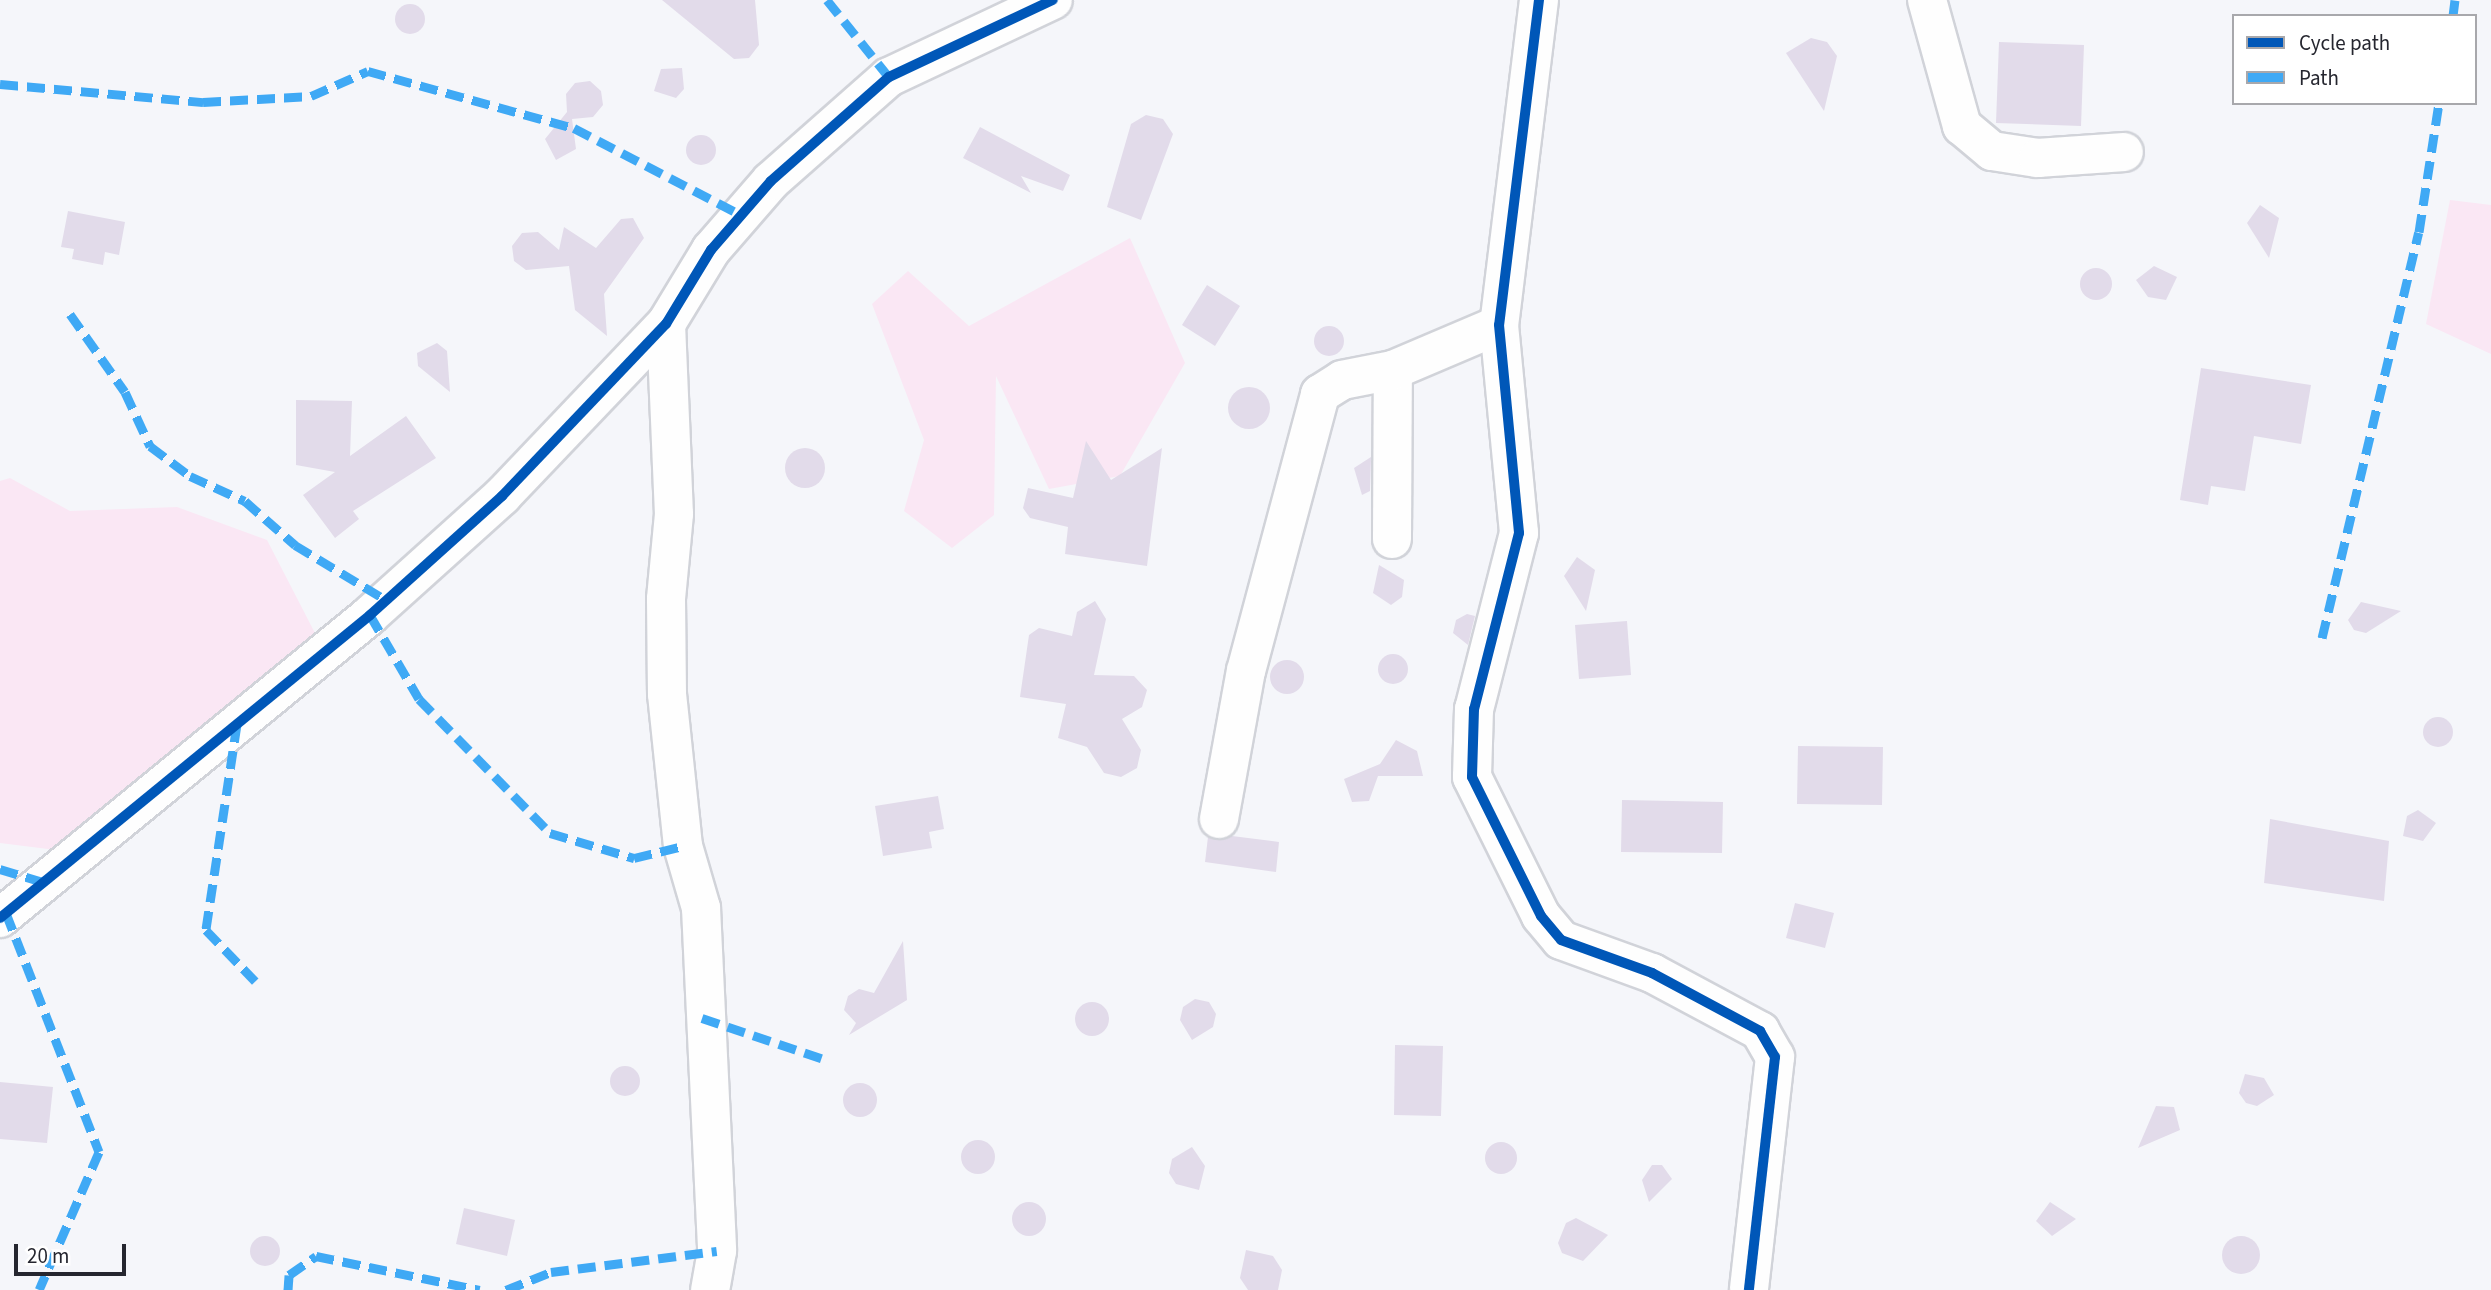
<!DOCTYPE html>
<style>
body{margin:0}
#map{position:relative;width:2491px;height:1290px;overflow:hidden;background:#f5f6fa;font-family:"Source Sans 3",sans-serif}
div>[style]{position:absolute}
.green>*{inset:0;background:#fae7f4}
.building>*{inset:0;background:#e2dbea}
.round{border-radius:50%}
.roads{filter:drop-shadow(2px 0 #d1d3d9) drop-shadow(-2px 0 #d1d3d9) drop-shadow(0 2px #d1d3d9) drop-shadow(0 -2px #d1d3d9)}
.minor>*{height:38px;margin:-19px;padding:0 19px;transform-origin:19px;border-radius:19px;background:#fefefe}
.quiet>*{height:9px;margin-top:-4.5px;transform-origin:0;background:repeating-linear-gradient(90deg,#3fa9f5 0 18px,transparent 0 27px)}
.cycleway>*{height:10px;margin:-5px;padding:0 5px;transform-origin:5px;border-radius:5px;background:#0057b8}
span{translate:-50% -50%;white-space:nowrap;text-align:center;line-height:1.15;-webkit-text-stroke:5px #fff;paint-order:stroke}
.legend{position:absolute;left:2232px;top:14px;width:245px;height:91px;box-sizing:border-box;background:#fff;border:2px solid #a8a8ac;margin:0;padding:9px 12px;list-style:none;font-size:21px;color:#25262f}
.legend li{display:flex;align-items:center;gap:14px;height:35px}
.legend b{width:35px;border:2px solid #a8a8ac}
.scale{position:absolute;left:14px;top:1244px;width:112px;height:32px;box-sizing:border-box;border:4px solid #25262f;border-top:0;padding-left:9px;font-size:21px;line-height:24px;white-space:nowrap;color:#25262f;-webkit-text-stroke:5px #fff;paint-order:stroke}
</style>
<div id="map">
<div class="green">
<i style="clip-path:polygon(2450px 200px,2491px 205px,2491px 354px,2426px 324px)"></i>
<i style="clip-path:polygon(1130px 238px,1185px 363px,1120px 476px,1049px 489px,996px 376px,994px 515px,952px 548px,904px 511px,924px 440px,872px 304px,908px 271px,969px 326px)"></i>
<i style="clip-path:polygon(10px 478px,70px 511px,177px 507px,267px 540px,317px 637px,64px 851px,0 843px,0 481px)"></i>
</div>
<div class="building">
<i style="clip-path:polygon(662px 0,755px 0,759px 45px,749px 58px,734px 59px)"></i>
<i class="round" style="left:395px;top:4px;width:30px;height:30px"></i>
<i style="clip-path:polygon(1811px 38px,1827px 42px,1837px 56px,1824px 111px,1786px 53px)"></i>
<i style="clip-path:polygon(1999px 42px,2084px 45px,2081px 126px,1996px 123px)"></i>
<i style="clip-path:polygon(682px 68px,684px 89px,676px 98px,654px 91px,661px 69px)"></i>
<i style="clip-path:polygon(590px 81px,601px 91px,603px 105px,593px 117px,572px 119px,576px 149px,556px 160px,545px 139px,567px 112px,566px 94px,575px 83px)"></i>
<i style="clip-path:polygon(1146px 115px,1163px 119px,1173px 134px,1141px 220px,1107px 207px,1131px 124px)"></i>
<i style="clip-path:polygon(980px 127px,1070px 175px,1063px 191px,1021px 176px,1031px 193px,963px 158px)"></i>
<i class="round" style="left:686px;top:135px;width:30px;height:30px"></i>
<i style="clip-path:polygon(2260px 205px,2279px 218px,2269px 258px,2247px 223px)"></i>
<i style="clip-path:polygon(68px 211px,125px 222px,119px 255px,105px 252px,103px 265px,72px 259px,74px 249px,61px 247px)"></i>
<i style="clip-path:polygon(633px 218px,644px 238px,604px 294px,607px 336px,575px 310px,569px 266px,526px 270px,514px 261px,512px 246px,522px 233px,538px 232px,559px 250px,564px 227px,596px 248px,621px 219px)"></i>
<i style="clip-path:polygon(2154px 266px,2177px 277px,2166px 300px,2148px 297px,2136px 280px)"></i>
<i class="round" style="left:2080px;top:268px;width:32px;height:32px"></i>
<i style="clip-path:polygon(1207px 285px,1240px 306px,1215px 346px,1182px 325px)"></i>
<i class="round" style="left:1314px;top:326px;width:30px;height:30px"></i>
<i style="clip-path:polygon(437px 343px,447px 351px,450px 392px,418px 366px,417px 353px)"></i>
<i style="clip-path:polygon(2201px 368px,2311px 385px,2301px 444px,2254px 436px,2245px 491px,2211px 486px,2208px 505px,2180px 500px)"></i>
<i class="round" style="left:1228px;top:387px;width:42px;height:42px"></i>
<i style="clip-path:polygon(296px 400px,352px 401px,350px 456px,406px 416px,436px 458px,353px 511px,359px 519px,335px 538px,303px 495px,335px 472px,296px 465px)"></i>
<i style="clip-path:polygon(1086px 441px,1111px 480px,1162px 448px,1147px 566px,1065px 554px,1068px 527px,1030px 518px,1023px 508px,1028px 488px,1073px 498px)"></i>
<i class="round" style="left:785px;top:448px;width:40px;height:40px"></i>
<i style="clip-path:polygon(1371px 457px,1370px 491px,1362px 495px,1354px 468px)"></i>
<i style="clip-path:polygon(1577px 557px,1595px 570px,1586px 611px,1564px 576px)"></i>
<i style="clip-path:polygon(1379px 565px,1404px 580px,1402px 597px,1391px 605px,1373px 593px)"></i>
<i style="clip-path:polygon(1095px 601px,1106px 619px,1094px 675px,1134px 676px,1147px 690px,1142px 707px,1122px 719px,1141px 750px,1137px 768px,1121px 777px,1104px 773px,1087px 747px,1058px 738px,1066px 704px,1020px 697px,1029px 635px,1039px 628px,1072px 636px,1077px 612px)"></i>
<i style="clip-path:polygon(2361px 602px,2401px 611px,2366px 633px,2354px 630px,2348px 620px)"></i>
<i style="clip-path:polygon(1467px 614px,1475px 616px,1468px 645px,1453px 633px,1456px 620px)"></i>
<i style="clip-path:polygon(1627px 621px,1631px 675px,1579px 679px,1575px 625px)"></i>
<i class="round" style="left:1378px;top:654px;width:30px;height:30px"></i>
<i class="round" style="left:1270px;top:660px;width:34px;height:34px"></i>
<i class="round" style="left:2423px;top:717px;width:30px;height:30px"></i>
<i style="clip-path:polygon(1396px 740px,1417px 751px,1423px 776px,1378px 776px,1369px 801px,1352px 802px,1344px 779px,1380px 764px)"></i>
<i style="clip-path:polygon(1798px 746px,1883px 747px,1882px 805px,1797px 804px)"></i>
<i style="clip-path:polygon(938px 796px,944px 829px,929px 832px,932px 848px,883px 856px,875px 806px)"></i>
<i style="clip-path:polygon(1622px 800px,1723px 802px,1722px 853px,1621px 852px)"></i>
<i style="clip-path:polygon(2418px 810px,2436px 823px,2423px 841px,2403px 836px,2407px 816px)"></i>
<i style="clip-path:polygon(2270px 819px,2389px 841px,2384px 901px,2264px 883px)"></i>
<i style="clip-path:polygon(1232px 836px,1279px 842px,1276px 872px,1205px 862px,1208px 837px)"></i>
<i style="clip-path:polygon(1795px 903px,1834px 913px,1825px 948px,1786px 938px)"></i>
<i style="clip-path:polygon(903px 941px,907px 1000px,849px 1035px,856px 1023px,844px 1010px,848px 996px,859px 989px,874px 993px)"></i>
<i style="clip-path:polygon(1195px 999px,1209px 1002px,1216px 1014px,1213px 1027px,1192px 1040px,1180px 1020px,1183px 1007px)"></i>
<i class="round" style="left:1075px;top:1002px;width:34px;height:34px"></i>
<i style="clip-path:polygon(1395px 1045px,1443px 1046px,1441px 1116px,1394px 1115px)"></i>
<i class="round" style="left:610px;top:1066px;width:30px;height:30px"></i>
<i style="clip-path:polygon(2245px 1074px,2264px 1078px,2274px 1095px,2257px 1106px,2246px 1103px,2239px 1093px)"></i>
<i style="clip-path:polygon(0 1082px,53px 1087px,47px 1143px,0 1139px)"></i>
<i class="round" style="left:843px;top:1083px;width:34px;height:34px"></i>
<i style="clip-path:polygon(2156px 1106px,2174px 1107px,2180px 1130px,2138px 1148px)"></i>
<i class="round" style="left:961px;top:1140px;width:34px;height:34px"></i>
<i class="round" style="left:1485px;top:1142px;width:32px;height:32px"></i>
<i style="clip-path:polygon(1192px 1147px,1205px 1166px,1199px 1190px,1176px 1184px,1169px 1173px,1172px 1159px)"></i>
<i style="clip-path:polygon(1652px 1165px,1662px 1165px,1672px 1179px,1649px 1202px,1642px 1180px)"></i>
<i class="round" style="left:1012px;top:1202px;width:34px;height:34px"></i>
<i style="clip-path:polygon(2050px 1202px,2076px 1219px,2052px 1236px,2036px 1221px)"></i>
<i style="clip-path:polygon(464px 1208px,515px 1220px,507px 1256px,456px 1244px)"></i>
<i style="clip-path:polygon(1576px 1218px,1608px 1235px,1583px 1261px,1562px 1253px,1558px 1243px,1566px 1223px)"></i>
<i class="round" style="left:250px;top:1236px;width:30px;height:30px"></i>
<i class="round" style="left:2222px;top:1236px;width:38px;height:38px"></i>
<i style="clip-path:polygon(1246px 1250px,1273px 1256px,1282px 1270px,1278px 1290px,1248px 1290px,1240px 1278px)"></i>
</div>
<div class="roads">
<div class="minor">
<i style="left:1539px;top:0;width:327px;rotate:97deg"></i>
<i style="left:1499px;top:325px;width:209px;rotate:84.5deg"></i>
<i style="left:1519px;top:533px;width:182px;rotate:104.3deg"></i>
<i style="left:1474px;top:709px;width:68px;rotate:91.7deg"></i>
<i style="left:1472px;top:777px;width:155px;rotate:63.6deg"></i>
<i style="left:1541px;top:916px;width:31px;rotate:50deg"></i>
<i style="left:1561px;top:940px;width:97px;rotate:19.9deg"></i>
<i style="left:1652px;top:973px;width:123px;rotate:28.2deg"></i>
<i style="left:1760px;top:1031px;width:30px;rotate:60deg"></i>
<i style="left:1775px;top:1057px;width:234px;rotate:96.4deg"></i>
<i style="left:1927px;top:0;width:131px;rotate:74.5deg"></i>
<i style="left:1962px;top:126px;width:39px;rotate:40deg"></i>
<i style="left:1992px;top:151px;width:47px;rotate:8.7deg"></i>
<i style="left:2038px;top:158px;width:86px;rotate:-4deg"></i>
<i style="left:666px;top:324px;width:190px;rotate:87.6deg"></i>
<i style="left:674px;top:514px;width:85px;rotate:95.4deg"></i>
<i style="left:666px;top:599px;width:95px;rotate:89.4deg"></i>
<i style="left:667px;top:694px;width:153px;rotate:84deg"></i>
<i style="left:683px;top:846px;width:65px;rotate:73.8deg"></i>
<i style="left:701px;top:908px;width:343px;rotate:87.3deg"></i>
<i style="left:717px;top:1251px;width:40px;rotate:100deg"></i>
<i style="left:1392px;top:539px;width:169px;rotate:-89.7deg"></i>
<i style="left:1219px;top:819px;width:150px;rotate:-79.7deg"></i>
<i style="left:1246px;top:671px;width:287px;rotate:-75deg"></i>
<i style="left:1320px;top:394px;width:26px;rotate:-32deg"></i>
<i style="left:1342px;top:380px;width:52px;rotate:-11.1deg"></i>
<i style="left:1393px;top:370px;width:115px;rotate:-23deg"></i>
<i style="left:0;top:918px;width:478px;rotate:-39.3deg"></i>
<i style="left:370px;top:615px;width:178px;rotate:-42deg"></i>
<i style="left:502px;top:496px;width:238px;rotate:-46.4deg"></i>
<i style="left:666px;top:324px;width:87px;rotate:-58.7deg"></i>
<i style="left:711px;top:250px;width:91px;rotate:-49deg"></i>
<i style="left:771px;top:181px;width:157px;rotate:-41.4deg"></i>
<i style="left:889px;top:77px;width:181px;rotate:-25.2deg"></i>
</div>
</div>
<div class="quiet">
<i style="left:827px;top:0;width:99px;rotate:51.2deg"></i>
<i style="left:2453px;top:16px;width:16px;rotate:-83deg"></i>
<i style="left:0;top:84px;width:204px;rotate:5.1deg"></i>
<i style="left:203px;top:102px;width:108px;rotate:-3.2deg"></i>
<i style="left:311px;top:96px;width:62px;rotate:-23.7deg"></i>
<i style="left:368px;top:71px;width:214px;rotate:15.5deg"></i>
<i style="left:574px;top:128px;width:188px;rotate:27.5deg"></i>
<i style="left:70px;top:314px;width:95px;rotate:54.8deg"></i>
<i style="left:125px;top:392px;width:60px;rotate:65.2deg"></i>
<i style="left:150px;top:446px;width:50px;rotate:36.9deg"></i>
<i style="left:190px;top:476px;width:60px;rotate:24.4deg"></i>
<i style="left:245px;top:501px;width:67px;rotate:41.3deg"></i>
<i style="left:295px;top:545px;width:106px;rotate:31.1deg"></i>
<i style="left:370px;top:615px;width:97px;rotate:59.7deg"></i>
<i style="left:419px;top:699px;width:187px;rotate:45.6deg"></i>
<i style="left:550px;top:833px;width:88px;rotate:16.6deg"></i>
<i style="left:634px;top:858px;width:50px;rotate:-13.8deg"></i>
<i style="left:2322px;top:638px;width:417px;rotate:-76.6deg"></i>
<i style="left:2419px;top:232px;width:131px;rotate:-81.2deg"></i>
<i style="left:237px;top:724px;width:208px;rotate:98.6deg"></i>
<i style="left:206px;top:930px;width:71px;rotate:46.1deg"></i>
<i style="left:0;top:869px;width:45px;rotate:16.8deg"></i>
<i style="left:6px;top:913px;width:256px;rotate:68.7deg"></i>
<i style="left:99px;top:1152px;width:150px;rotate:113.5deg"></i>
<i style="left:702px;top:1018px;width:126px;rotate:18.6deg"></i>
<i style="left:288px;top:1290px;width:15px;rotate:-86deg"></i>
<i style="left:289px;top:1275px;width:33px;rotate:-35deg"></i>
<i style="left:316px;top:1256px;width:167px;rotate:11.7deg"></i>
<i style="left:506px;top:1290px;width:48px;rotate:-21.8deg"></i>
<i style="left:551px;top:1272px;width:167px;rotate:-7.2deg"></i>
</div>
<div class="cycleway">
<i style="left:1539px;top:0;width:327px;rotate:97deg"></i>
<i style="left:1499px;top:325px;width:209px;rotate:84.5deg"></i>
<i style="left:1519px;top:533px;width:182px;rotate:104.3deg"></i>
<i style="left:1474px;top:709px;width:68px;rotate:91.7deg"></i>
<i style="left:1472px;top:777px;width:155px;rotate:63.6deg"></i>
<i style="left:1541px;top:916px;width:31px;rotate:50deg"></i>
<i style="left:1561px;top:940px;width:97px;rotate:19.9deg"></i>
<i style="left:1652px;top:973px;width:123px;rotate:28.2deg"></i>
<i style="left:1760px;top:1031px;width:30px;rotate:60deg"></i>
<i style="left:1775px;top:1057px;width:234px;rotate:96.4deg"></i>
<i style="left:0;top:918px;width:478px;rotate:-39.3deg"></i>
<i style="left:370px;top:615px;width:178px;rotate:-42deg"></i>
<i style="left:502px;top:496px;width:238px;rotate:-46.4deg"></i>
<i style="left:666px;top:324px;width:87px;rotate:-58.7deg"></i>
<i style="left:711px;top:250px;width:91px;rotate:-49deg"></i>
<i style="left:771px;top:181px;width:157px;rotate:-41.4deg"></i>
<i style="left:889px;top:77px;width:181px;rotate:-25.2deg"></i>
</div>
<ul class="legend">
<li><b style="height:9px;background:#0057b8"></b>Cycle path</li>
<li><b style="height:9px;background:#3fa9f5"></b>Path</li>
</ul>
<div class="scale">20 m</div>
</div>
